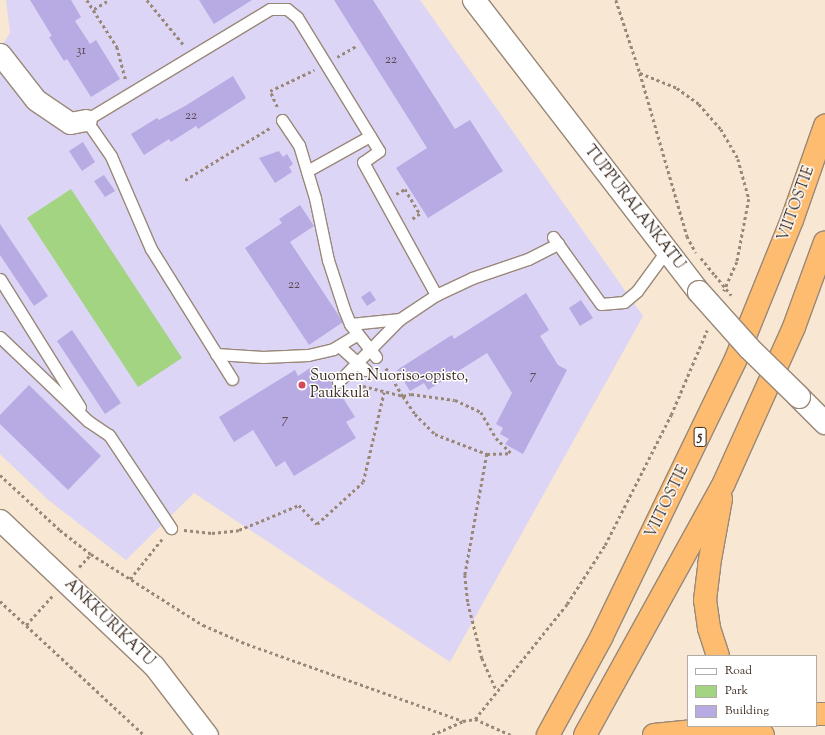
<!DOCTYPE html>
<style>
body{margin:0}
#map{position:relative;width:825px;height:735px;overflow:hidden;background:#f7e7d3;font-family:"Sorts Mill Goudy",serif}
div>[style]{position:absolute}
.built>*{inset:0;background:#dcd5f6}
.green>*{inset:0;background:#a3d482}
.building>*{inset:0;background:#b8aae3}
.path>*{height:2.5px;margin-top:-1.25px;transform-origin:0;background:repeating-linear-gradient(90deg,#998878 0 3px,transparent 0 6px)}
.roads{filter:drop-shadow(1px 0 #998878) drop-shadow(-1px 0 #998878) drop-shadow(0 1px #998878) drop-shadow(0 -1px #998878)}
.service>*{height:11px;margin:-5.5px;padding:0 5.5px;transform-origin:5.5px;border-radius:5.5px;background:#fff}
.minor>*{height:21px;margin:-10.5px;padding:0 10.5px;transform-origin:10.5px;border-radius:10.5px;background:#fff}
.tertiary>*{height:22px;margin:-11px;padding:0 11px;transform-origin:11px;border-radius:11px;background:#fff}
.trunk>*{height:22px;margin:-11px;padding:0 11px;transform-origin:11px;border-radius:11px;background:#fdbc70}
.path-bridge>*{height:2.5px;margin-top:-1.25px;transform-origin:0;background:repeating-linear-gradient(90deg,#998878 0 3px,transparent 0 6px)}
.bridges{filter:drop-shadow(1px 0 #998878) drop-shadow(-1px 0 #998878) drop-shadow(0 1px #998878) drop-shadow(0 -1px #998878)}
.tertiary-bridge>*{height:22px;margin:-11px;padding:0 11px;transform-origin:11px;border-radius:11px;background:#fff}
.dots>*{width:11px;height:11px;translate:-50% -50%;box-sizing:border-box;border:2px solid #fff;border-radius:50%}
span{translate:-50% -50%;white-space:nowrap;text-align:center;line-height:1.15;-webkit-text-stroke:3px #fff;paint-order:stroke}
.number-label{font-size:13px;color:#5a4a4f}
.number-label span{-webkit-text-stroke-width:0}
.shield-label span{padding:1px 3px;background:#fff;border:1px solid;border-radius:3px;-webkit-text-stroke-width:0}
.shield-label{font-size:14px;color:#3b2a1e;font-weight:700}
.street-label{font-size:15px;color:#3b2a1e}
.poi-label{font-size:15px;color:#3b2a1e}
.left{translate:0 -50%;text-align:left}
.legend{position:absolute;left:687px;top:655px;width:130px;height:72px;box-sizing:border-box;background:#fff;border:1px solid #b1aaa5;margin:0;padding:5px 7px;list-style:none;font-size:12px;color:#3b2a1e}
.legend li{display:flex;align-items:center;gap:8px;height:20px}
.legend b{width:20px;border:1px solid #b1aaa5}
</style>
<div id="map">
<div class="built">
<i style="clip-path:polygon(6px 0,420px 0,643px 316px,450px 662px,194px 493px,126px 560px,47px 499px,0 454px,0 48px,10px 33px)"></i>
</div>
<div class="green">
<i style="clip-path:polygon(71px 189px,182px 358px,138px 387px,27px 218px)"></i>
</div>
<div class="building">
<i style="clip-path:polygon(30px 0,71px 0,81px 17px,75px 21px,90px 44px,96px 40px,120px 79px,91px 97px,67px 59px,64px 61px,49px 37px,52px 36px)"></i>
<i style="clip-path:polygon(199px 0,252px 0,214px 24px)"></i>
<i style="clip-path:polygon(334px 0,373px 0,455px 129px,470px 120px,503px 171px,428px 218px,396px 168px,427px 148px)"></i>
<i style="clip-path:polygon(233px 76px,246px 98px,198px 129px,196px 126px,171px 142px,169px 139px,144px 155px,131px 134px,157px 118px,159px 120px,185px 106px)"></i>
<i style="clip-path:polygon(83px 142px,95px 162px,82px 171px,69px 151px)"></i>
<i style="clip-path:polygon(279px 151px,283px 157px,287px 154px,293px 164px,289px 167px,292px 172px,275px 183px,259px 158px)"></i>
<i style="clip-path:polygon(104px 175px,115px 191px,105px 197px,94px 181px)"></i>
<i style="clip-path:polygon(300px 205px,314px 226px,290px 242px,343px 322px,309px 345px,245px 248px,282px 223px,279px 219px)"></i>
<i style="clip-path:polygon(0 224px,48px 296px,34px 306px,0 255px)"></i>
<i style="clip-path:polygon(370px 291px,376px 300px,367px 306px,361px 297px)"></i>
<i style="clip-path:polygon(526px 293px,549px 330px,540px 336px,558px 365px,567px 370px,523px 454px,505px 444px,509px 439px,500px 434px,503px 428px,496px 424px,512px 393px,487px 353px,428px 390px,424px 383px,410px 391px,397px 370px,452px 335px,454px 339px)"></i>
<i style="clip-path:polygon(581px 300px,593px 318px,580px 326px,569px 308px)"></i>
<i style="clip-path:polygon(72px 330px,121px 403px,105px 414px,57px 341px)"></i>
<i style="clip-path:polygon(313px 366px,319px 376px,326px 371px,355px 417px,346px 422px,356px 438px,294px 476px,285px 461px,276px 467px,253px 430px,234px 442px,219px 417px,295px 370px,298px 376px)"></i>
<i style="clip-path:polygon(29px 385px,101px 456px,68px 490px,0 424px,0 415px)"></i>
</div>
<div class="path">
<i style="left:87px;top:0;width:56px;rotate:57.4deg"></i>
<i style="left:117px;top:47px;width:34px;rotate:75deg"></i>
<i style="left:147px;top:0;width:57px;rotate:50.7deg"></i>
<i style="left:616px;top:0;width:77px;rotate:71.8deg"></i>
<i style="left:640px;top:73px;width:170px;rotate:73.9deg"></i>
<i style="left:687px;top:236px;width:19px;rotate:62deg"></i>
<i style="left:94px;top:9px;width:17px;rotate:-31deg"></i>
<i style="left:337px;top:57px;width:22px;rotate:-30deg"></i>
<i style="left:640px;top:73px;width:40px;rotate:22deg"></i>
<i style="left:677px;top:88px;width:27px;rotate:36deg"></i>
<i style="left:699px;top:104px;width:33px;rotate:49deg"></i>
<i style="left:721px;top:129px;width:34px;rotate:60deg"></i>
<i style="left:738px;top:159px;width:41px;rotate:74.6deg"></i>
<i style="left:749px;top:199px;width:64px;rotate:100.8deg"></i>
<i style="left:737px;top:262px;width:32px;rotate:114deg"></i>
<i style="left:277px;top:107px;width:17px;rotate:-114deg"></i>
<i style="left:270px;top:91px;width:49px;rotate:-25.5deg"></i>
<i style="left:185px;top:180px;width:100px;rotate:-31.5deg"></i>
<i style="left:396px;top:194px;width:10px;rotate:-29deg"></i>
<i style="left:405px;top:189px;width:29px;rotate:59deg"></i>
<i style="left:420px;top:214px;width:11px;rotate:146deg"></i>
<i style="left:701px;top:258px;width:22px;rotate:51deg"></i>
<i style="left:386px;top:368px;width:33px;rotate:59deg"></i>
<i style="left:403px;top:396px;width:8px;rotate:-14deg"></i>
<i style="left:411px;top:394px;width:44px;rotate:7.8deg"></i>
<i style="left:455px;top:400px;width:29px;rotate:25deg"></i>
<i style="left:481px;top:412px;width:30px;rotate:60deg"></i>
<i style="left:496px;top:438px;width:21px;rotate:45deg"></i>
<i style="left:363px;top:386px;width:41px;rotate:14deg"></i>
<i style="left:403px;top:396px;width:22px;rotate:56deg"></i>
<i style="left:415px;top:414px;width:28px;rotate:45deg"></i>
<i style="left:435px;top:434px;width:56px;rotate:21deg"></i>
<i style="left:487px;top:454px;width:24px;rotate:-2deg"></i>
<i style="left:487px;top:454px;width:123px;rotate:100.3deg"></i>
<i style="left:465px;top:575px;width:28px;rotate:84deg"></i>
<i style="left:468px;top:603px;width:57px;rotate:75.7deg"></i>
<i style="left:482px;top:658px;width:36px;rotate:66deg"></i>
<i style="left:0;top:475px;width:81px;rotate:42.5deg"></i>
<i style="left:60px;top:530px;width:39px;rotate:38deg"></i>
<i style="left:91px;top:554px;width:133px;rotate:32.4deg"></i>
<i style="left:203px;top:625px;width:48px;rotate:23.4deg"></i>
<i style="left:247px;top:644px;width:229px;rotate:19.6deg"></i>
<i style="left:463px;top:721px;width:12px;rotate:-9deg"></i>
<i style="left:475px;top:719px;width:39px;rotate:24deg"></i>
<i style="left:184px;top:530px;width:28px;rotate:6deg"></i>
<i style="left:212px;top:533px;width:27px;rotate:-6deg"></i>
<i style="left:239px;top:530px;width:65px;rotate:-22.6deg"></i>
<i style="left:299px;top:505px;width:26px;rotate:47deg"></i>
<i style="left:317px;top:524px;width:62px;rotate:-42.4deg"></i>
<i style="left:363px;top:482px;width:92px;rotate:-76.9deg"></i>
<i style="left:79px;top:567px;width:18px;rotate:-47deg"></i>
<i style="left:130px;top:579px;width:51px;rotate:-51.3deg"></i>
<i style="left:0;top:601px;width:197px;rotate:42.9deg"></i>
<i style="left:26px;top:625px;width:39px;rotate:-48deg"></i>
<i style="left:475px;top:719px;width:147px;rotate:-51.3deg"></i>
<i style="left:567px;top:604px;width:70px;rotate:-57.2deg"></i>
<i style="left:605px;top:545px;width:146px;rotate:-63.1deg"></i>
<i style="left:671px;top:415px;width:92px;rotate:-67deg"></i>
<i style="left:432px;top:735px;width:34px;rotate:-24deg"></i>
</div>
<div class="roads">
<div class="service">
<i style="left:282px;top:120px;width:30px;rotate:56deg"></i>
<i style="left:299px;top:145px;width:55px;rotate:73.2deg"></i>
<i style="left:315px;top:198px;width:63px;rotate:78.2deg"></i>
<i style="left:328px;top:260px;width:52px;rotate:71.9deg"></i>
<i style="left:344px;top:309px;width:16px;rotate:68deg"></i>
<i style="left:350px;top:324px;width:42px;rotate:51.8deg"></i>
<i style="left:307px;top:171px;width:72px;rotate:-29.1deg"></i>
<i style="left:553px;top:237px;width:82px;rotate:54.4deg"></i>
<i style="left:601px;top:304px;width:23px;rotate:-5deg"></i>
<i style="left:624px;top:302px;width:17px;rotate:-40deg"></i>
<i style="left:637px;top:291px;width:51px;rotate:-53.8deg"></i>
<i style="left:0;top:279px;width:151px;rotate:58deg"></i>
<i style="left:436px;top:295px;width:40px;rotate:-25deg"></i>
<i style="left:472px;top:278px;width:59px;rotate:-18.7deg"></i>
<i style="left:528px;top:259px;width:34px;rotate:-27deg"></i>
<i style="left:0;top:337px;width:122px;rotate:43.7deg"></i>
<i style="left:88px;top:421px;width:25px;rotate:34deg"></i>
<i style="left:109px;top:435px;width:112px;rotate:56.3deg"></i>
<i style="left:339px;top:346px;width:36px;rotate:42deg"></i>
<i style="left:216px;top:354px;width:47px;rotate:3.7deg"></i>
<i style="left:263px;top:357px;width:45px;rotate:-2.5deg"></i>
<i style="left:308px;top:355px;width:26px;rotate:-13deg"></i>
<i style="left:333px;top:349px;width:29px;rotate:-31deg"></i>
<i style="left:232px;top:379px;width:153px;rotate:-121.9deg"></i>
<i style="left:151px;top:249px;width:101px;rotate:-113.3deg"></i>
<i style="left:111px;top:156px;width:44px;rotate:-124.8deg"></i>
<i style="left:86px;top:120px;width:215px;rotate:-31.1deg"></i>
<i style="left:270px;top:9px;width:17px"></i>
<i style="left:287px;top:9px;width:13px;rotate:39deg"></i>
<i style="left:297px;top:17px;width:157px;rotate:58.5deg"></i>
<i style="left:379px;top:151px;width:19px;rotate:145deg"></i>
<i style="left:363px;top:162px;width:152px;rotate:61.2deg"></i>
<i style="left:436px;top:295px;width:43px;rotate:146.3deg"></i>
<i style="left:400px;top:319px;width:50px;rotate:174.3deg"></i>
<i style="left:338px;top:382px;width:88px;rotate:-45.5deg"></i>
</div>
<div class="minor">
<i style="left:0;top:54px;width:58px;rotate:52deg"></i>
<i style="left:36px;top:100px;width:41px;rotate:34.1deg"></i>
<i style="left:70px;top:123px;width:16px;rotate:-11deg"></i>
<i style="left:0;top:520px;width:212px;rotate:43.5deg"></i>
<i style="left:154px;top:666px;width:87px;rotate:52.5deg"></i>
</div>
<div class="tertiary">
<i style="left:474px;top:0;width:369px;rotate:52.4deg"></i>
<i style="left:799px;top:397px;width:37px;rotate:45deg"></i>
</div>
<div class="trunk">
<i style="left:718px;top:656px;width:29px;rotate:-108deg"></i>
<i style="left:709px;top:628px;width:28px;rotate:-98deg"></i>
<i style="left:705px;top:600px;width:35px;rotate:-83deg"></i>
<i style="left:709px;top:565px;width:67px;rotate:-79.7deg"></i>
<i style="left:816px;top:714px;width:9px"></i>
<i style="left:548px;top:735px;width:111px;rotate:-61.3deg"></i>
<i style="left:601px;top:638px;width:308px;rotate:-64.2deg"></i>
<i style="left:735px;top:361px;width:152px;rotate:-68deg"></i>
<i style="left:792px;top:220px;width:100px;rotate:-70.7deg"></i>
<i style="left:585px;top:735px;width:288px;rotate:-61.1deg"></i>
<i style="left:724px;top:483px;width:171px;rotate:-65.8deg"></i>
<i style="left:794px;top:327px;width:90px;rotate:-70deg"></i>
<i style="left:654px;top:735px;width:50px;rotate:-5.7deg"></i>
<i style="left:704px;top:730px;width:59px;rotate:4.8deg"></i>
</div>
</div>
<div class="path-bridge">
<i style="left:715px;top:275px;width:26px;rotate:51deg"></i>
</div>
<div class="bridges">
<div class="tertiary-bridge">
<i style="left:699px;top:292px;width:75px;rotate:48.2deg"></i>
<i style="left:749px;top:348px;width:70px;rotate:44.4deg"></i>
</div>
</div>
<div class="dots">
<i style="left:302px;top:385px;background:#d1495b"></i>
</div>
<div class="number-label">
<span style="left:81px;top:51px">31</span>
<span style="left:391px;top:60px">22</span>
<span style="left:191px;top:116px">22</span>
<span style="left:294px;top:285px">22</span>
<span style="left:533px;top:376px">7</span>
<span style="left:285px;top:420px">7</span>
</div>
<div class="shield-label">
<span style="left:700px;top:437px">5</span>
</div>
<div class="street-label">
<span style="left:797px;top:204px;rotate:-70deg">VIITOSTIE</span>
<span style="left:634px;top:208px;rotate:52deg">TUPPURALANKATU</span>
<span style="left:668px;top:502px;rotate:-64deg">VIITOSTIE</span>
<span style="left:109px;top:623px;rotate:44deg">ANKKURIKATU</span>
</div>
<div class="poi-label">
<span class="left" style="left:310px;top:385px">Suomen Nuoriso-opisto,<br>Paukkula</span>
</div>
<ul class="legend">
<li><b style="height:5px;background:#fff"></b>Road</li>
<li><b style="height:11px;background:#a3d482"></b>Park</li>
<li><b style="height:11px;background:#b8aae3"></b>Building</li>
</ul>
</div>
